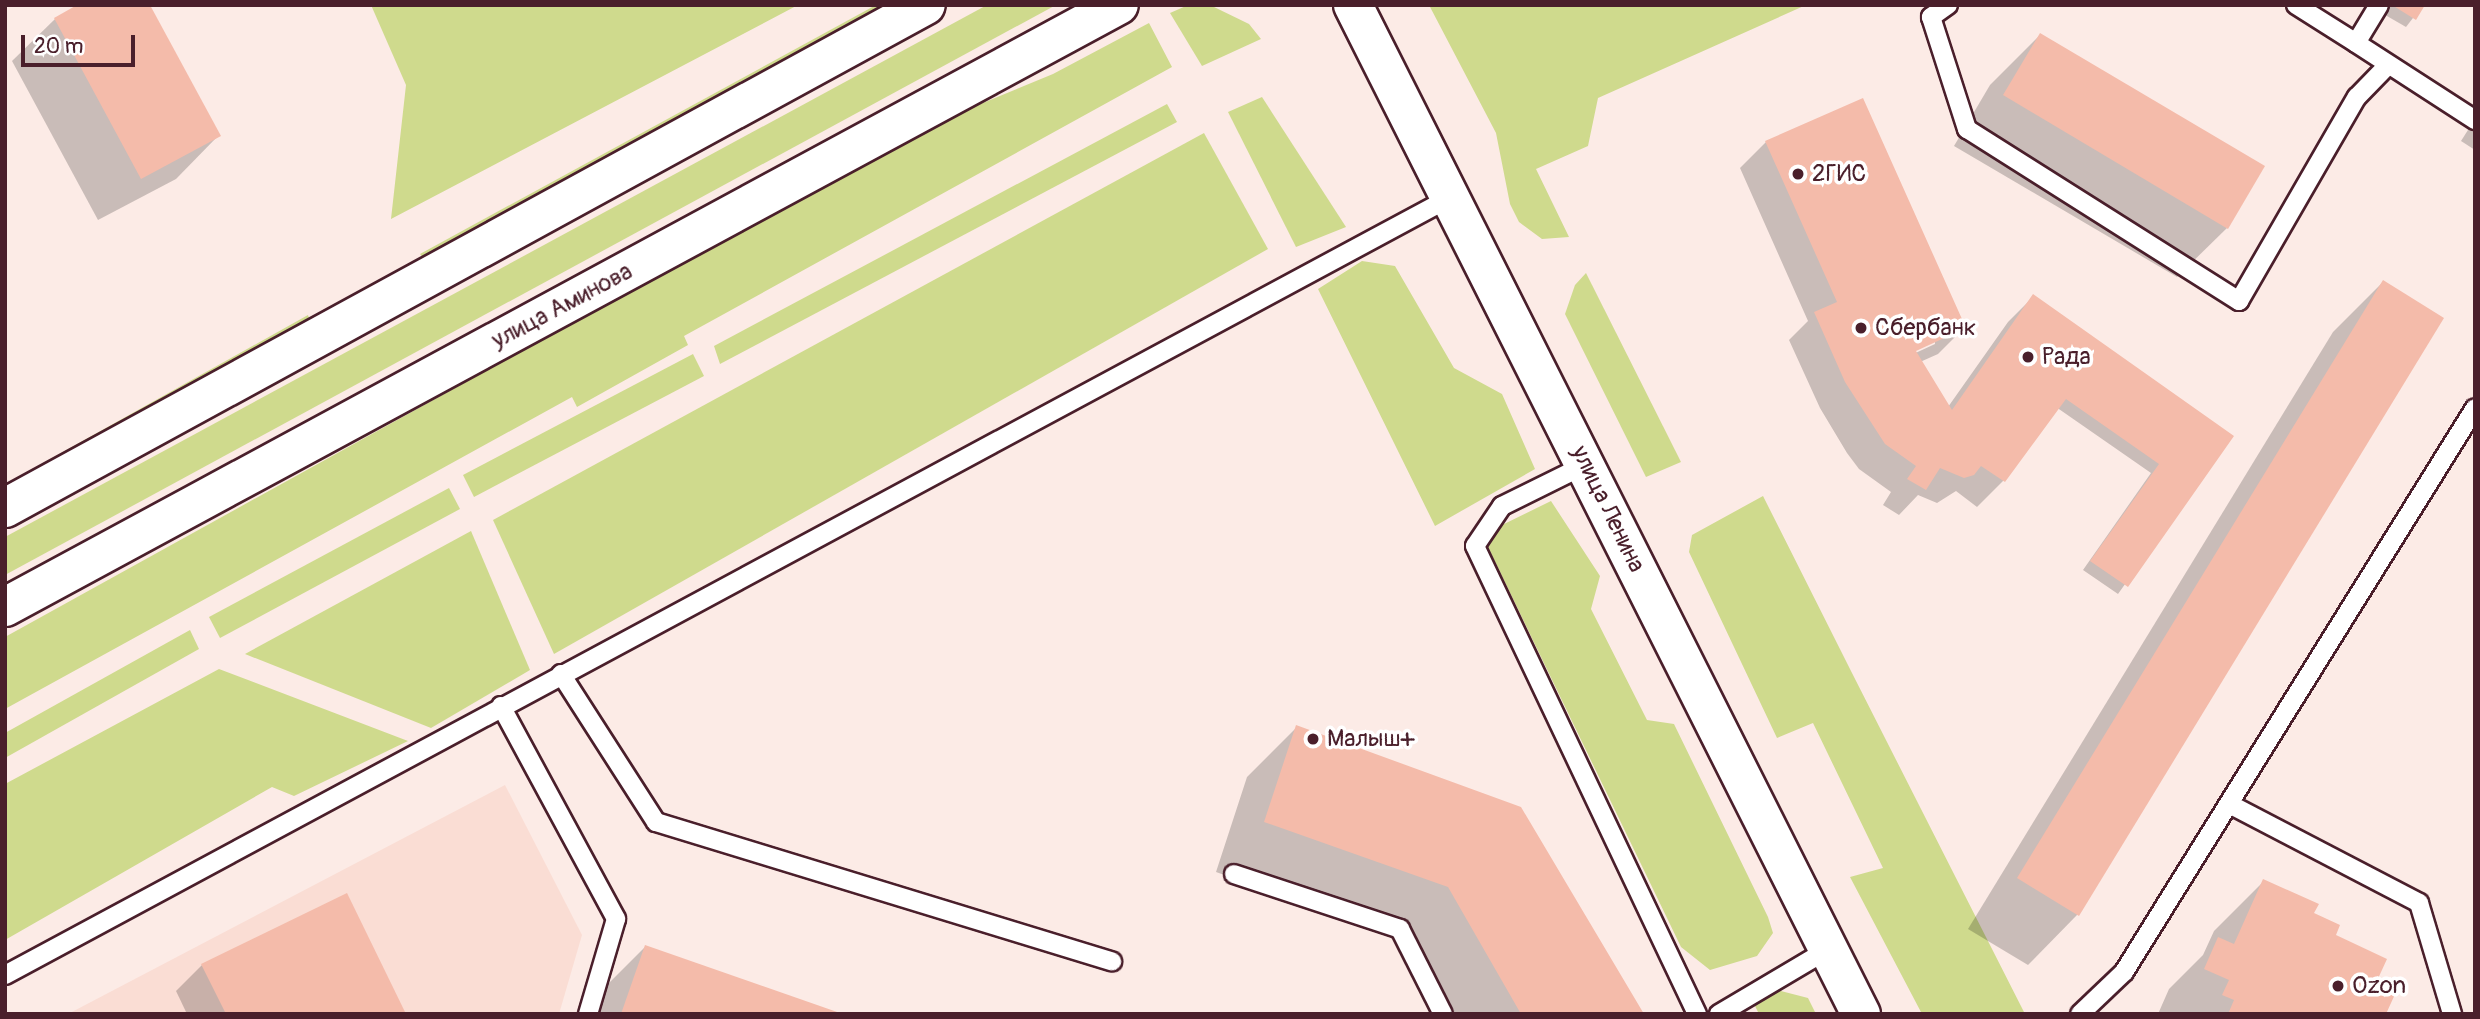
<!DOCTYPE html>
<meta charset="utf-8">
<style>
body{margin:0}
#map{position:relative;width:2480px;height:1019px;overflow:hidden;background:#fcebe6;font-family:Pangolin,sans-serif}
div>[style]{position:absolute}
.built>*{inset:0;background:#faddd4}
.green>*{inset:0;background:#cfda8d}
.shadow>*{inset:0;background:#0003}
.building>*{inset:0;background:#f4bbaa}
.roads{filter:drop-shadow(2px 0 #4a1f2b) drop-shadow(-2px 0 #4a1f2b) drop-shadow(0 2px #4a1f2b) drop-shadow(0 -2px #4a1f2b)}
.service>*{height:18px;margin:-9px;padding:0 9px;transform-origin:9px;border-radius:9px;background:#fff}
.tertiary>*{height:38px;margin:-19px;padding:0 19px;transform-origin:19px;border-radius:19px;background:#fff}
.secondary>*{height:38px;margin:-19px;padding:0 19px;transform-origin:19px;border-radius:19px;background:#fff}
.dots>*{width:19px;height:19px;translate:-50% -50%;box-sizing:border-box;border:4px solid #fff;border-radius:50%}
span{translate:-50% -50%;white-space:nowrap;text-align:center;line-height:1.15;-webkit-text-stroke:7px #fff;paint-order:stroke}
.poi-label{font-size:24px;color:#4a1f2b}
.left{translate:0 -50%;text-align:left}
.street-label{font-size:24px;color:#4a1f2b}
.frame{position:absolute;inset:0;border:7px solid #4a1f2b;pointer-events:none}
.scale{position:absolute;left:21px;top:35px;width:114px;height:32px;box-sizing:border-box;border:4px solid #4a1f2b;border-top:0;padding-left:9px;font-size:21px;line-height:24px;white-space:nowrap;color:#4a1f2b;-webkit-text-stroke:5px #fff;paint-order:stroke}
</style>
<div id="map">
<div class="built">
<i style="clip-path:polygon(505px 785px,582px 935px,559px 1014px,68px 1014px)"></i>
</div>
<div class="green">
<i style="clip-path:polygon(371px 5px,798px 5px,391px 219px,406px 85px)"></i>
<i style="clip-path:polygon(876px 5px,895px 5px,423px 258px,420px 254px)"></i>
<i style="clip-path:polygon(987px 5px,1056px 5px,5px 575px,5px 537px)"></i>
<i style="clip-path:polygon(1429px 5px,1806px 5px,1598px 98px,1588px 146px,1536px 169px,1569px 237px,1542px 239px,1519px 222px,1510px 204px,1496px 133px)"></i>
<i style="clip-path:polygon(1186px 6px,1212px 6px,1249px 24px,1261px 39px,1202px 66px,1170px 13px)"></i>
<i style="clip-path:polygon(1149px 23px,1172px 67px,684px 336px,688px 345px,577px 407px,572px 397px,5px 709px,5px 637px,932px 124px,1053px 74px)"></i>
<i style="clip-path:polygon(1262px 97px,1346px 227px,1296px 247px,1228px 112px)"></i>
<i style="clip-path:polygon(1167px 104px,1177px 122px,720px 364px,714px 346px)"></i>
<i style="clip-path:polygon(1204px 133px,1268px 249px,554px 654px,493px 520px)"></i>
<i style="clip-path:polygon(1362px 261px,1395px 266px,1454px 368px,1502px 394px,1535px 469px,1435px 526px,1318px 289px)"></i>
<i style="clip-path:polygon(1586px 273px,1681px 462px,1646px 477px,1565px 314px,1575px 285px)"></i>
<i style="clip-path:polygon(308px 315px,310px 321px,25px 483px,20px 476px)"></i>
<i style="clip-path:polygon(693px 354px,704px 376px,474px 497px,463px 475px)"></i>
<i style="clip-path:polygon(449px 488px,460px 509px,220px 638px,209px 617px)"></i>
<i style="clip-path:polygon(1763px 496px,1852px 673px,2025px 1014px,1922px 1014px,1850px 877px,1883px 868px,1813px 723px,1777px 738px,1689px 552px,1692px 535px)"></i>
<i style="clip-path:polygon(1551px 501px,1600px 576px,1591px 609px,1647px 720px,1674px 724px,1768px 917px,1773px 933px,1757px 956px,1710px 970px,1681px 947px,1487px 545px,1498px 527px)"></i>
<i style="clip-path:polygon(471px 531px,530px 670px,431px 728px,245px 654px)"></i>
<i style="clip-path:polygon(190px 630px,199px 649px,5px 758px,5px 733px)"></i>
<i style="clip-path:polygon(219px 669px,408px 741px,294px 796px,272px 787px,5px 940px,5px 784px)"></i>
<i style="clip-path:polygon(1777px 990px,1808px 998px,1816px 1014px,1759px 1014px,1755px 1006px)"></i>
</div>
<div class="shadow">
<i style="clip-path:polygon(2384px 5px,2423px 5px,2406px 27px,2380px 12px)"></i>
<i style="clip-path:polygon(55px 19px,218px 136px,176px 179px,98px 220px,12px 61px)"></i>
<i style="clip-path:polygon(2040px 35px,2227px 228px,2177px 277px,1954px 146px,1990px 85px)"></i>
<i style="clip-path:polygon(2475px 119px,2475px 150px,2461px 141px)"></i>
<i style="clip-path:polygon(evenodd,1766px 142px,1964px 328px,1938px 354px,1920px 362px,1948px 407px,2008px 322px,2033px 297px,2231px 436px,2118px 594px,2083px 570px,2151px 473px,2056px 407px,2003px 481px,1977px 507px,1956px 491px,1937px 503px,1918px 495px,1899px 515px,1883px 505px,1891px 492px,1859px 469px,1847px 453px,1820px 408px,1789px 340px,1808px 321px,1740px 168px,1766px 142px,1935px 340px,1935px 344px,1909px 356px,1907px 353px,1935px 340px)"></i>
<i style="clip-path:polygon(2383px 282px,2442px 318px,2077px 915px,2028px 965px,1968px 929px,2333px 332px)"></i>
<i style="clip-path:polygon(1297px 727px,1642px 1014px,1443px 1014px,1398px 936px,1216px 872px,1247px 777px)"></i>
<i style="clip-path:polygon(2264px 881px,2312px 914px,2333px 936px,2374px 984px,2384px 1014px,2158px 1014px,2169px 989px,2203px 955px,2214px 931px)"></i>
<i style="clip-path:polygon(645px 947px,836px 1014px,590px 1014px,596px 996px)"></i>
<i style="clip-path:polygon(202px 965px,404px 1014px,187px 1014px,176px 991px)"></i>
</div>
<div class="building">
<i style="clip-path:polygon(77px 5px,150px 5px,221px 136px,141px 179px,54px 18px)"></i>
<i style="clip-path:polygon(2392px 5px,2425px 5px,2416px 20px)"></i>
<i style="clip-path:polygon(2040px 33px,2265px 166px,2228px 229px,2003px 95px)"></i>
<i style="clip-path:polygon(1863px 98px,1966px 328px,1916px 351px,1952px 410px,2033px 294px,2234px 436px,2128px 587px,2090px 561px,2159px 464px,2066px 399px,2005px 482px,1981px 466px,1974px 475px,1964px 478px,1940px 468px,1926px 490px,1907px 479px,1916px 466px,1885px 444px,1845px 382px,1814px 312px,1837px 302px,1765px 141px)"></i>
<i style="clip-path:polygon(2383px 280px,2444px 318px,2079px 916px,2017px 878px)"></i>
<i style="clip-path:polygon(1296px 725px,1521px 807px,1644px 1014px,1521px 1014px,1448px 887px,1264px 822px)"></i>
<i style="clip-path:polygon(2263px 879px,2319px 904px,2314px 913px,2340px 925px,2336px 935px,2387px 959px,2376px 983px,2396px 992px,2386px 1014px,2228px 1014px,2234px 1000px,2222px 995px,2229px 980px,2204px 969px,2218px 937px,2234px 944px)"></i>
<i style="clip-path:polygon(347px 893px,406px 1014px,226px 1014px,201px 964px)"></i>
<i style="clip-path:polygon(645px 945px,840px 1013px,840px 1014px,621px 1014px)"></i>
</div>
<div class="roads">
<div class="service">
<i style="left:1948px;top:5px;width:21px;rotate:145deg"></i>
<i style="left:1931px;top:17px;width:118px;rotate:72.2deg"></i>
<i style="left:1967px;top:129px;width:322px;rotate:32.3deg"></i>
<i style="left:2239px;top:301px;width:236px;rotate:-60deg"></i>
<i style="left:2357px;top:97px;width:45px;rotate:-45.9deg"></i>
<i style="left:2296px;top:5px;width:71px;rotate:32.3deg"></i>
<i style="left:2379px;top:5px;width:44px;rotate:121.2deg"></i>
<i style="left:2356px;top:43px;width:142px;rotate:32.9deg"></i>
<i style="left:1587px;top:464px;width:95px;rotate:153.7deg"></i>
<i style="left:1502px;top:506px;width:48px;rotate:124deg"></i>
<i style="left:1475px;top:546px;width:518px;rotate:64.62deg"></i>
<i style="left:561px;top:674px;width:176px;rotate:57.3deg"></i>
<i style="left:656px;top:822px;width:477px;rotate:17deg"></i>
<i style="left:501px;top:706px;width:242px;rotate:61.6deg"></i>
<i style="left:616px;top:919px;width:99px;rotate:106.4deg"></i>
<i style="left:2231px;top:805px;width:212px;rotate:27.5deg"></i>
<i style="left:2419px;top:903px;width:116px;rotate:73.4deg"></i>
<i style="left:1234px;top:874px;width:175px;rotate:18.3deg"></i>
<i style="left:1400px;top:929px;width:95px;rotate:63.2deg"></i>
<i style="left:5px;top:975px;width:1642px;rotate:-28.28deg"></i>
<i style="left:1719px;top:1014px;width:128px;rotate:-30.6deg"></i>
<i style="left:2080px;top:1014px;width:61px;rotate:-43.7deg"></i>
<i style="left:2124px;top:972px;width:664px;rotate:-58.1deg"></i>
</div>
<div class="tertiary">
<i style="left:5px;top:508px;width:1049px;rotate:-28.64deg"></i>
<i style="left:5px;top:607px;width:1266px;rotate:-28.39deg"></i>
</div>
<div class="secondary">
<i style="left:1353px;top:5px;width:1130px;rotate:63.28deg"></i>
</div>
</div>
<div class="dots">
<i style="left:1798px;top:174px;background:#4a1f2b"></i>
<i style="left:1861px;top:328px;background:#4a1f2b"></i>
<i style="left:2028px;top:357px;background:#4a1f2b"></i>
<i style="left:1313px;top:739px;background:#4a1f2b"></i>
<i style="left:2338px;top:986px;background:#4a1f2b"></i>
</div>
<div class="poi-label">
<span class="left" style="left:1812px;top:174px">2ГИС</span>
<span class="left" style="left:1875px;top:328px">Сбербанк</span>
<span class="left" style="left:2042px;top:357px">Рада</span>
<span class="left" style="left:1327px;top:739px">Малыш+</span>
<span class="left" style="left:2352px;top:986px">Ozon</span>
</div>
<div class="street-label">
<span style="left:562px;top:306px;rotate:-28deg">улица Аминова</span>
<span style="left:1608px;top:509px;rotate:64deg">улица Ленина</span>
</div>
<div class="frame"></div>
<div class="scale">20 m</div>
</div>
